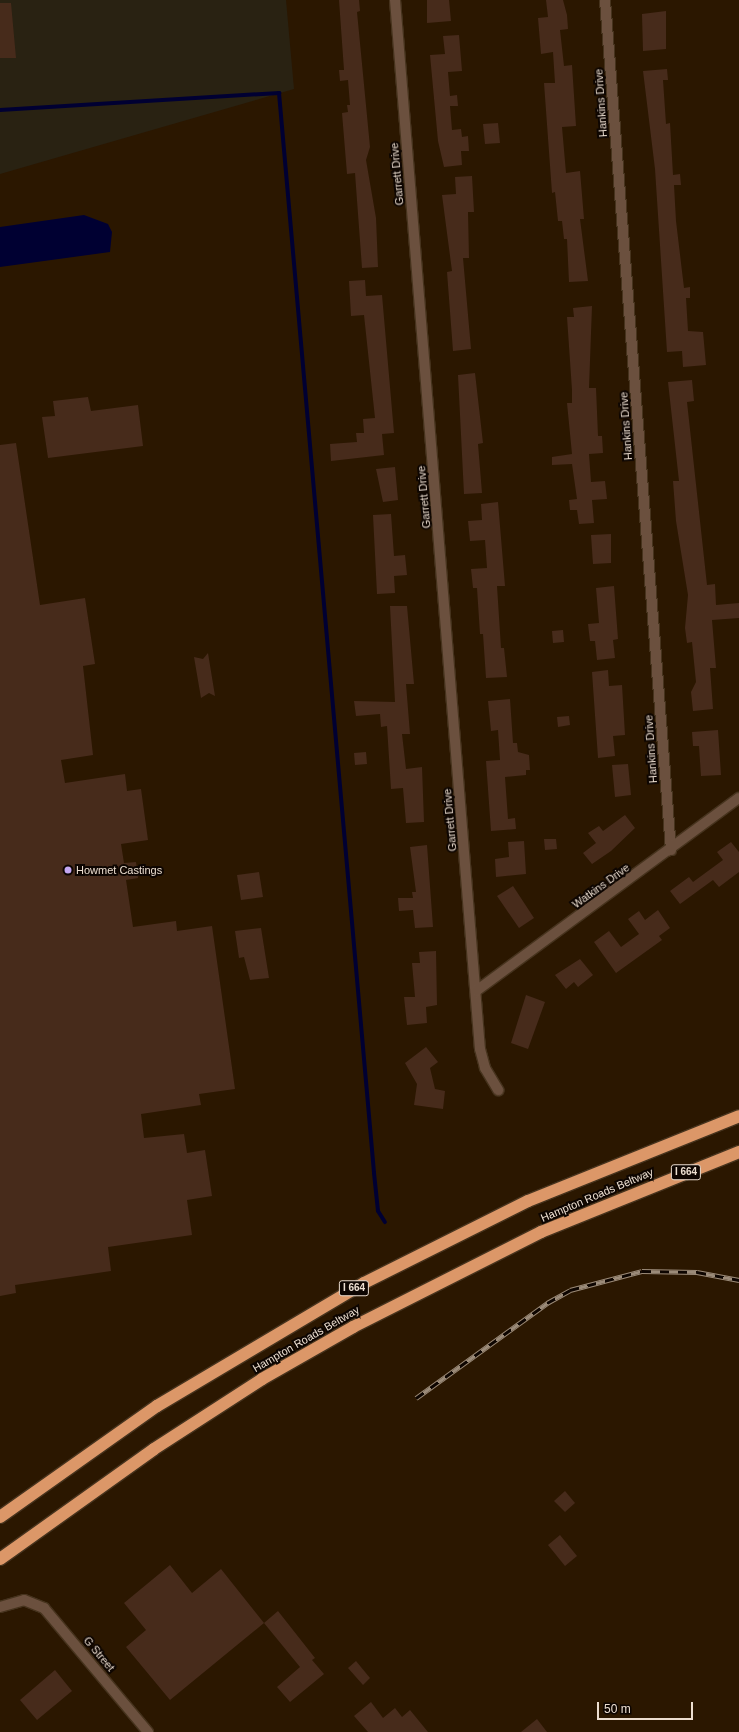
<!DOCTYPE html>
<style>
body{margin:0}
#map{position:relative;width:739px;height:1732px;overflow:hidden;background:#2b1700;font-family:Helvetica,sans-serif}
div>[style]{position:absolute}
.education>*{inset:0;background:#292212}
.water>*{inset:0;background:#000032}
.stream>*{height:4px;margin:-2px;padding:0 2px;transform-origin:2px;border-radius:2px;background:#000032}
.building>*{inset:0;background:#472b1b}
.roads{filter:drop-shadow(1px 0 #46331d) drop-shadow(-1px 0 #46331d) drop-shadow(0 1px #46331d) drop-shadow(0 -1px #46331d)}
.minor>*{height:10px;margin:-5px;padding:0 5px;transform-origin:5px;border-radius:5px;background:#6b503e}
.motorway>*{height:12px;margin:-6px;padding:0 6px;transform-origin:6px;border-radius:6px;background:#dc9768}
.rail>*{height:4.5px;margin-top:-2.25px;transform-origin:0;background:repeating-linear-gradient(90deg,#0d0501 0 9px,#9b8b79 0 18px);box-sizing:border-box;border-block:1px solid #9b8b79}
.dots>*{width:11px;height:11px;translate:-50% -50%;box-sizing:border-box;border:2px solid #0d0501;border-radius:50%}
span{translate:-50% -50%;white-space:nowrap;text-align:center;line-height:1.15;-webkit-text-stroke:4px #0d0501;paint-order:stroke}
.shield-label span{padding:1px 3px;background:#0d0501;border:1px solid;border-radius:3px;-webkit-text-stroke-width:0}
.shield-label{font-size:10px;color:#ecded0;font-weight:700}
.street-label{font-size:11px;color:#ecded0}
.poi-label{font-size:11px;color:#ecded0}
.left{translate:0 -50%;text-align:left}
.scale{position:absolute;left:597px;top:1702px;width:96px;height:18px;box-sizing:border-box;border:2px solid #ecded0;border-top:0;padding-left:5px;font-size:12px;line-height:14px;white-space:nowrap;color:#ecded0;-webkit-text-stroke:3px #0d0501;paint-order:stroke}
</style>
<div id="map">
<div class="education">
<i style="clip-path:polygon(0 0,286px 0,294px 89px,0 174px)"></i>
</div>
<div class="water">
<i style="clip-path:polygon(84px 215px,108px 224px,112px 232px,110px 252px,0 267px,0 227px)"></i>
</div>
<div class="stream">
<i style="left:0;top:110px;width:280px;rotate:-3.5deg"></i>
<i style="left:279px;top:93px;width:1084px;rotate:84.97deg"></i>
<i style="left:374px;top:1173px;width:38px;rotate:84deg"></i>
<i style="left:378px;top:1211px;width:13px;rotate:58deg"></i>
</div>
<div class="building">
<i style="clip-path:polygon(339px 0,359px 0,360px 11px,357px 12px,370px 147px,366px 160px,376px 218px,378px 267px,362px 268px,355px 173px,347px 174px,342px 113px,348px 112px,347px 105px,350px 105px,348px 80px,340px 81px,339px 70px,344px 70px)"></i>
<i style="clip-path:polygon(427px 0,449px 0,451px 21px,427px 23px)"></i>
<i style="clip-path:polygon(546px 0,563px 0,567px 15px,568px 29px,560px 30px,564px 66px,572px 65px,576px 126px,562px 127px,566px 173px,580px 171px,584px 219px,580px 219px,588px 281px,569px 282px,567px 239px,564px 239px,562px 221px,558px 221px,555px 192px,552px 193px,544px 83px,555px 83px,553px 52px,541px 54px,538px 18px,548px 17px)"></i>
<i style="clip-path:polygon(0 3px,11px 3px,16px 58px,0 58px)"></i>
<i style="clip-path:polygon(666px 11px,666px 49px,643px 51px,642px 14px)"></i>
<i style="clip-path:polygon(459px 35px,462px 71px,448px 72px,450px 96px,457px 95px,458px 106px,450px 106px,452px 130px,461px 129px,462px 137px,468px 136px,469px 151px,461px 151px,462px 165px,444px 167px,438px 141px,430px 55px,445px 54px,443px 36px)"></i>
<i style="clip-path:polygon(667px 69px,668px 80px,663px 80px,666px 124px,670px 123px,673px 175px,680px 174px,681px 185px,674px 185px,676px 221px,684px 288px,690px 287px,690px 298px,686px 298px,688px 331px,703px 332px,706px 365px,683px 367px,682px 351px,667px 352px,655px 169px,643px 71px)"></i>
<i style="clip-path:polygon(498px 123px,500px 143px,485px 144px,483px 124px)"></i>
<i style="clip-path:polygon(472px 176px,474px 212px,468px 212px,469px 258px,463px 258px,471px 349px,453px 351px,447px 272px,452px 271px,442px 195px,456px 194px,455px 177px)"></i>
<i style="clip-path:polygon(365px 280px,366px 296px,382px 295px,394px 433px,382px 434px,384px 455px,331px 461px,330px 444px,357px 442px,356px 433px,364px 433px,363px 419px,375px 418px,364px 315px,351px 316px,349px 281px)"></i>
<i style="clip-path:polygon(592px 306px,589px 388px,596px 388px,598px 436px,602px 436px,603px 453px,589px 454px,591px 482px,605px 481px,607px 499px,592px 500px,594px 523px,579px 524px,577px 510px,570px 510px,569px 500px,577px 499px,572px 464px,552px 465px,552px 457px,572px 454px,567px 403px,572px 403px,572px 390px,567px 317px,574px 317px,573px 308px)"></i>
<i style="clip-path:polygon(475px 373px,483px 443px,478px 444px,482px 493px,464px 494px,458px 375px)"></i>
<i style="clip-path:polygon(692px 380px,694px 401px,687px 402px,707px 585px,715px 584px,716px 605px,739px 603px,739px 618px,712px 620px,716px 668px,710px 668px,713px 709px,693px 711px,691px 692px,696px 682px,692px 642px,687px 643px,685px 628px,688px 595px,676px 521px,673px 481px,679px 481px,668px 382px)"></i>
<i style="clip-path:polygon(88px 397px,91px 411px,138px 405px,143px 446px,48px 458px,42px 417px,55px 416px,53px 401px)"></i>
<i style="clip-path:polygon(16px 443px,40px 605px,85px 598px,95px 664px,83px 666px,93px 755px,61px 760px,65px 783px,125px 774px,127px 791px,141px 789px,148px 840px,121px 844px,124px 863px,136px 862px,138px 878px,126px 880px,133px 927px,176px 921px,177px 931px,212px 926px,235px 1089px,199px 1094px,201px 1105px,141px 1114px,144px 1138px,184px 1134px,187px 1153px,205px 1150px,212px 1196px,187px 1200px,192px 1235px,108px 1247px,111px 1271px,15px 1285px,16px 1293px,0 1296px,0 445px)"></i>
<i style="clip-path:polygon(395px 467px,398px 500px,383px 502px,376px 469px)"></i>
<i style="clip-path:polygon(498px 502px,505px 586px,497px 586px,501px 648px,504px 648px,507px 677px,486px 678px,483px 634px,480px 634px,477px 588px,473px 588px,471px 569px,487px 568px,485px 540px,470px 541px,468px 521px,482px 520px,481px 504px)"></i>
<i style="clip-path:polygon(391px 514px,394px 556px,405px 555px,407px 575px,394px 576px,395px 593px,377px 594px,373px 515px)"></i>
<i style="clip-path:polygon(611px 534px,611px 563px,593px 564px,591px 535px)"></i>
<i style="clip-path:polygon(614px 586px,618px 639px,613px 640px,615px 658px,597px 660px,595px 641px,590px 641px,588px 624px,599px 623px,596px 588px)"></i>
<i style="clip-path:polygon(390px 606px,407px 606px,414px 684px,406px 684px,410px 734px,402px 734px,406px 769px,422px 767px,424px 822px,406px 823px,403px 788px,391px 789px,387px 726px,381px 727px,380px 714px,356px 716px,354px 701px,395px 702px)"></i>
<i style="clip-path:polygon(563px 630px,564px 642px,553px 643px,552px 631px)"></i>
<i style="clip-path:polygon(208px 653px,215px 696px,209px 693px,201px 698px,194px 657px,203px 659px)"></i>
<i style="clip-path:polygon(608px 670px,609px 686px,622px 685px,625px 735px,613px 736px,615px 756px,598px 758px,592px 672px)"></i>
<i style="clip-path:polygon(510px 699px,513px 743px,517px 743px,518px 752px,529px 755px,530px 770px,526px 770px,526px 775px,505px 777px,508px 819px,515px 818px,516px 829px,491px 831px,486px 761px,500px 760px,498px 730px,491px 731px,488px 701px)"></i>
<i style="clip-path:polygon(569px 716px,570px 725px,558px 727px,557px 717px)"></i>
<i style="clip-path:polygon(718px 730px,721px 775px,701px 776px,699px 746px,693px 746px,692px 732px)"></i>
<i style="clip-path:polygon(366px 752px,367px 764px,355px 765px,354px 753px)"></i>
<i style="clip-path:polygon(628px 764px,631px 795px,615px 797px,612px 765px)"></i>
<i style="clip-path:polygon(625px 815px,635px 828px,611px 851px,592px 864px,583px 853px,596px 843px,588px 833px,599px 826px,603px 831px)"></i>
<i style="clip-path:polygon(544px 839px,556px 839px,557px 849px,545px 850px)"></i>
<i style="clip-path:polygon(524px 841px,526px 874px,496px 877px,495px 859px,509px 857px,508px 842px)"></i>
<i style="clip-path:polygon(731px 842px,739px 852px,739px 872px,719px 887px,713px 880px,680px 904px,670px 891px,689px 877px,693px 882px,723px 860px,717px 852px)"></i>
<i style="clip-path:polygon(427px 845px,433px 927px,415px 928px,413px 910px,399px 911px,398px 898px,413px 898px,412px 892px,416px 892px,410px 847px)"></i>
<i style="clip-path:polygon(259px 872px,263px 897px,241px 900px,237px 875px)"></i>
<i style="clip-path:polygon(513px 886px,534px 918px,519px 928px,497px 896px)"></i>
<i style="clip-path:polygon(658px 910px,670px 928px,659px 936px,662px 940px,616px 973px,594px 942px,609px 931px,621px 947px,639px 934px,628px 919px,639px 911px,645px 920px)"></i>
<i style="clip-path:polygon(261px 928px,269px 978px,250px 980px,244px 957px,239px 958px,235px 931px)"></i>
<i style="clip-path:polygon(436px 951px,437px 1005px,426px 1007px,427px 1023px,407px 1025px,404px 997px,415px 997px,412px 963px,420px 963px,419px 952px)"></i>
<i style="clip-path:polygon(580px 959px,593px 975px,578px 987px,574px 982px,566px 989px,555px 975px)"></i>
<i style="clip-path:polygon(526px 995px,545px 1002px,528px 1049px,511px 1043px)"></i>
<i style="clip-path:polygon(426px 1047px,438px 1062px,430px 1068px,435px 1089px,445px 1091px,443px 1109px,414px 1105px,417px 1084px,405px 1063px)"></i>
<i style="clip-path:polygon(565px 1491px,575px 1503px,565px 1512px,554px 1501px)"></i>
<i style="clip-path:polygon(560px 1535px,577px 1556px,565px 1566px,548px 1545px)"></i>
<i style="clip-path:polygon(170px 1565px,192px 1593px,221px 1569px,264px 1623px,278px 1611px,315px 1658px,312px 1660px,324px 1674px,290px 1702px,277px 1687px,300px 1667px,264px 1623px,170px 1700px,126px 1647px,146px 1630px,124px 1603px)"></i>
<i style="clip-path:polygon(356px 1661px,370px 1678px,363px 1685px,348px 1668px)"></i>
<i style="clip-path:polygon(55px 1670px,72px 1691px,37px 1720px,20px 1700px)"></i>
<i style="clip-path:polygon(371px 1702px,383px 1718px,395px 1708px,402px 1717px,410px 1710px,428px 1732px,368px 1732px,354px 1716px)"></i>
<i style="clip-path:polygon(537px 1719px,547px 1732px,521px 1732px)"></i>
</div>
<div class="roads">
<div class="minor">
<i style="left:395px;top:0;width:1052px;rotate:85.37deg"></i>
<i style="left:480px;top:1049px;width:20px;rotate:75deg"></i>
<i style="left:485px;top:1068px;width:26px;rotate:59deg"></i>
<i style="left:605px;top:0;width:853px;rotate:85.56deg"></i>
<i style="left:476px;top:991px;width:326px;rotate:-36.3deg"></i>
<i style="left:0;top:1607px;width:25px;rotate:-16deg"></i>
<i style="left:24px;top:1600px;width:22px;rotate:22deg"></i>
<i style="left:44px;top:1608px;width:162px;rotate:50deg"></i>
</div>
<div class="motorway">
<i style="left:0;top:1517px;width:192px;rotate:-35.3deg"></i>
<i style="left:157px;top:1406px;width:241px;rotate:-30.7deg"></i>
<i style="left:364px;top:1283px;width:183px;rotate:-26.6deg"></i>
<i style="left:528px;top:1201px;width:227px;rotate:-21.9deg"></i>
<i style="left:0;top:1559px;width:189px;rotate:-35.5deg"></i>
<i style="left:154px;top:1449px;width:129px;rotate:-32.9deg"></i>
<i style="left:262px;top:1379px;width:105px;rotate:-29.7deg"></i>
<i style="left:353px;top:1327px;width:211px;rotate:-26.8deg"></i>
<i style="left:541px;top:1232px;width:214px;rotate:-22deg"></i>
</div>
</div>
<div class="rail">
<i style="left:416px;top:1398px;width:162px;rotate:-35.9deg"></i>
<i style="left:547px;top:1303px;width:26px;rotate:-29deg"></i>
<i style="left:570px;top:1290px;width:74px;rotate:-14.8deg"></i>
<i style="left:642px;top:1271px;width:55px;rotate:1deg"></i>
<i style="left:697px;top:1272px;width:43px;rotate:10.8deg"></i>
</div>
<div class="dots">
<i style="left:68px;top:870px;background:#c3a7f2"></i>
</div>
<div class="shield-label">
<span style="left:686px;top:1172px">I 664</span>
<span style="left:354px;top:1288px">I 664</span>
</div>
<div class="street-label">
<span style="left:601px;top:103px;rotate:-94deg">Hankins Drive</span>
<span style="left:397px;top:174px;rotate:-95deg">Garrett Drive</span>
<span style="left:626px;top:426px;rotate:-94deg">Hankins Drive</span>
<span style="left:424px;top:497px;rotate:-95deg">Garrett Drive</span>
<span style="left:651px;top:749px;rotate:-94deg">Hankins Drive</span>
<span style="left:450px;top:820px;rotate:-95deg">Garrett Drive</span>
<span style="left:601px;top:886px;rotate:-36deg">Watkins Drive</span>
<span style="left:597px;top:1195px;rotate:-23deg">Hampton Roads Beltway</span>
<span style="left:306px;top:1339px;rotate:-30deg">Hampton Roads Beltway</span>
<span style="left:99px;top:1654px;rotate:50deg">G Street</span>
</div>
<div class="poi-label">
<span class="left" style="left:76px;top:870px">Howmet Castings</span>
</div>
<div class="scale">50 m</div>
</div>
